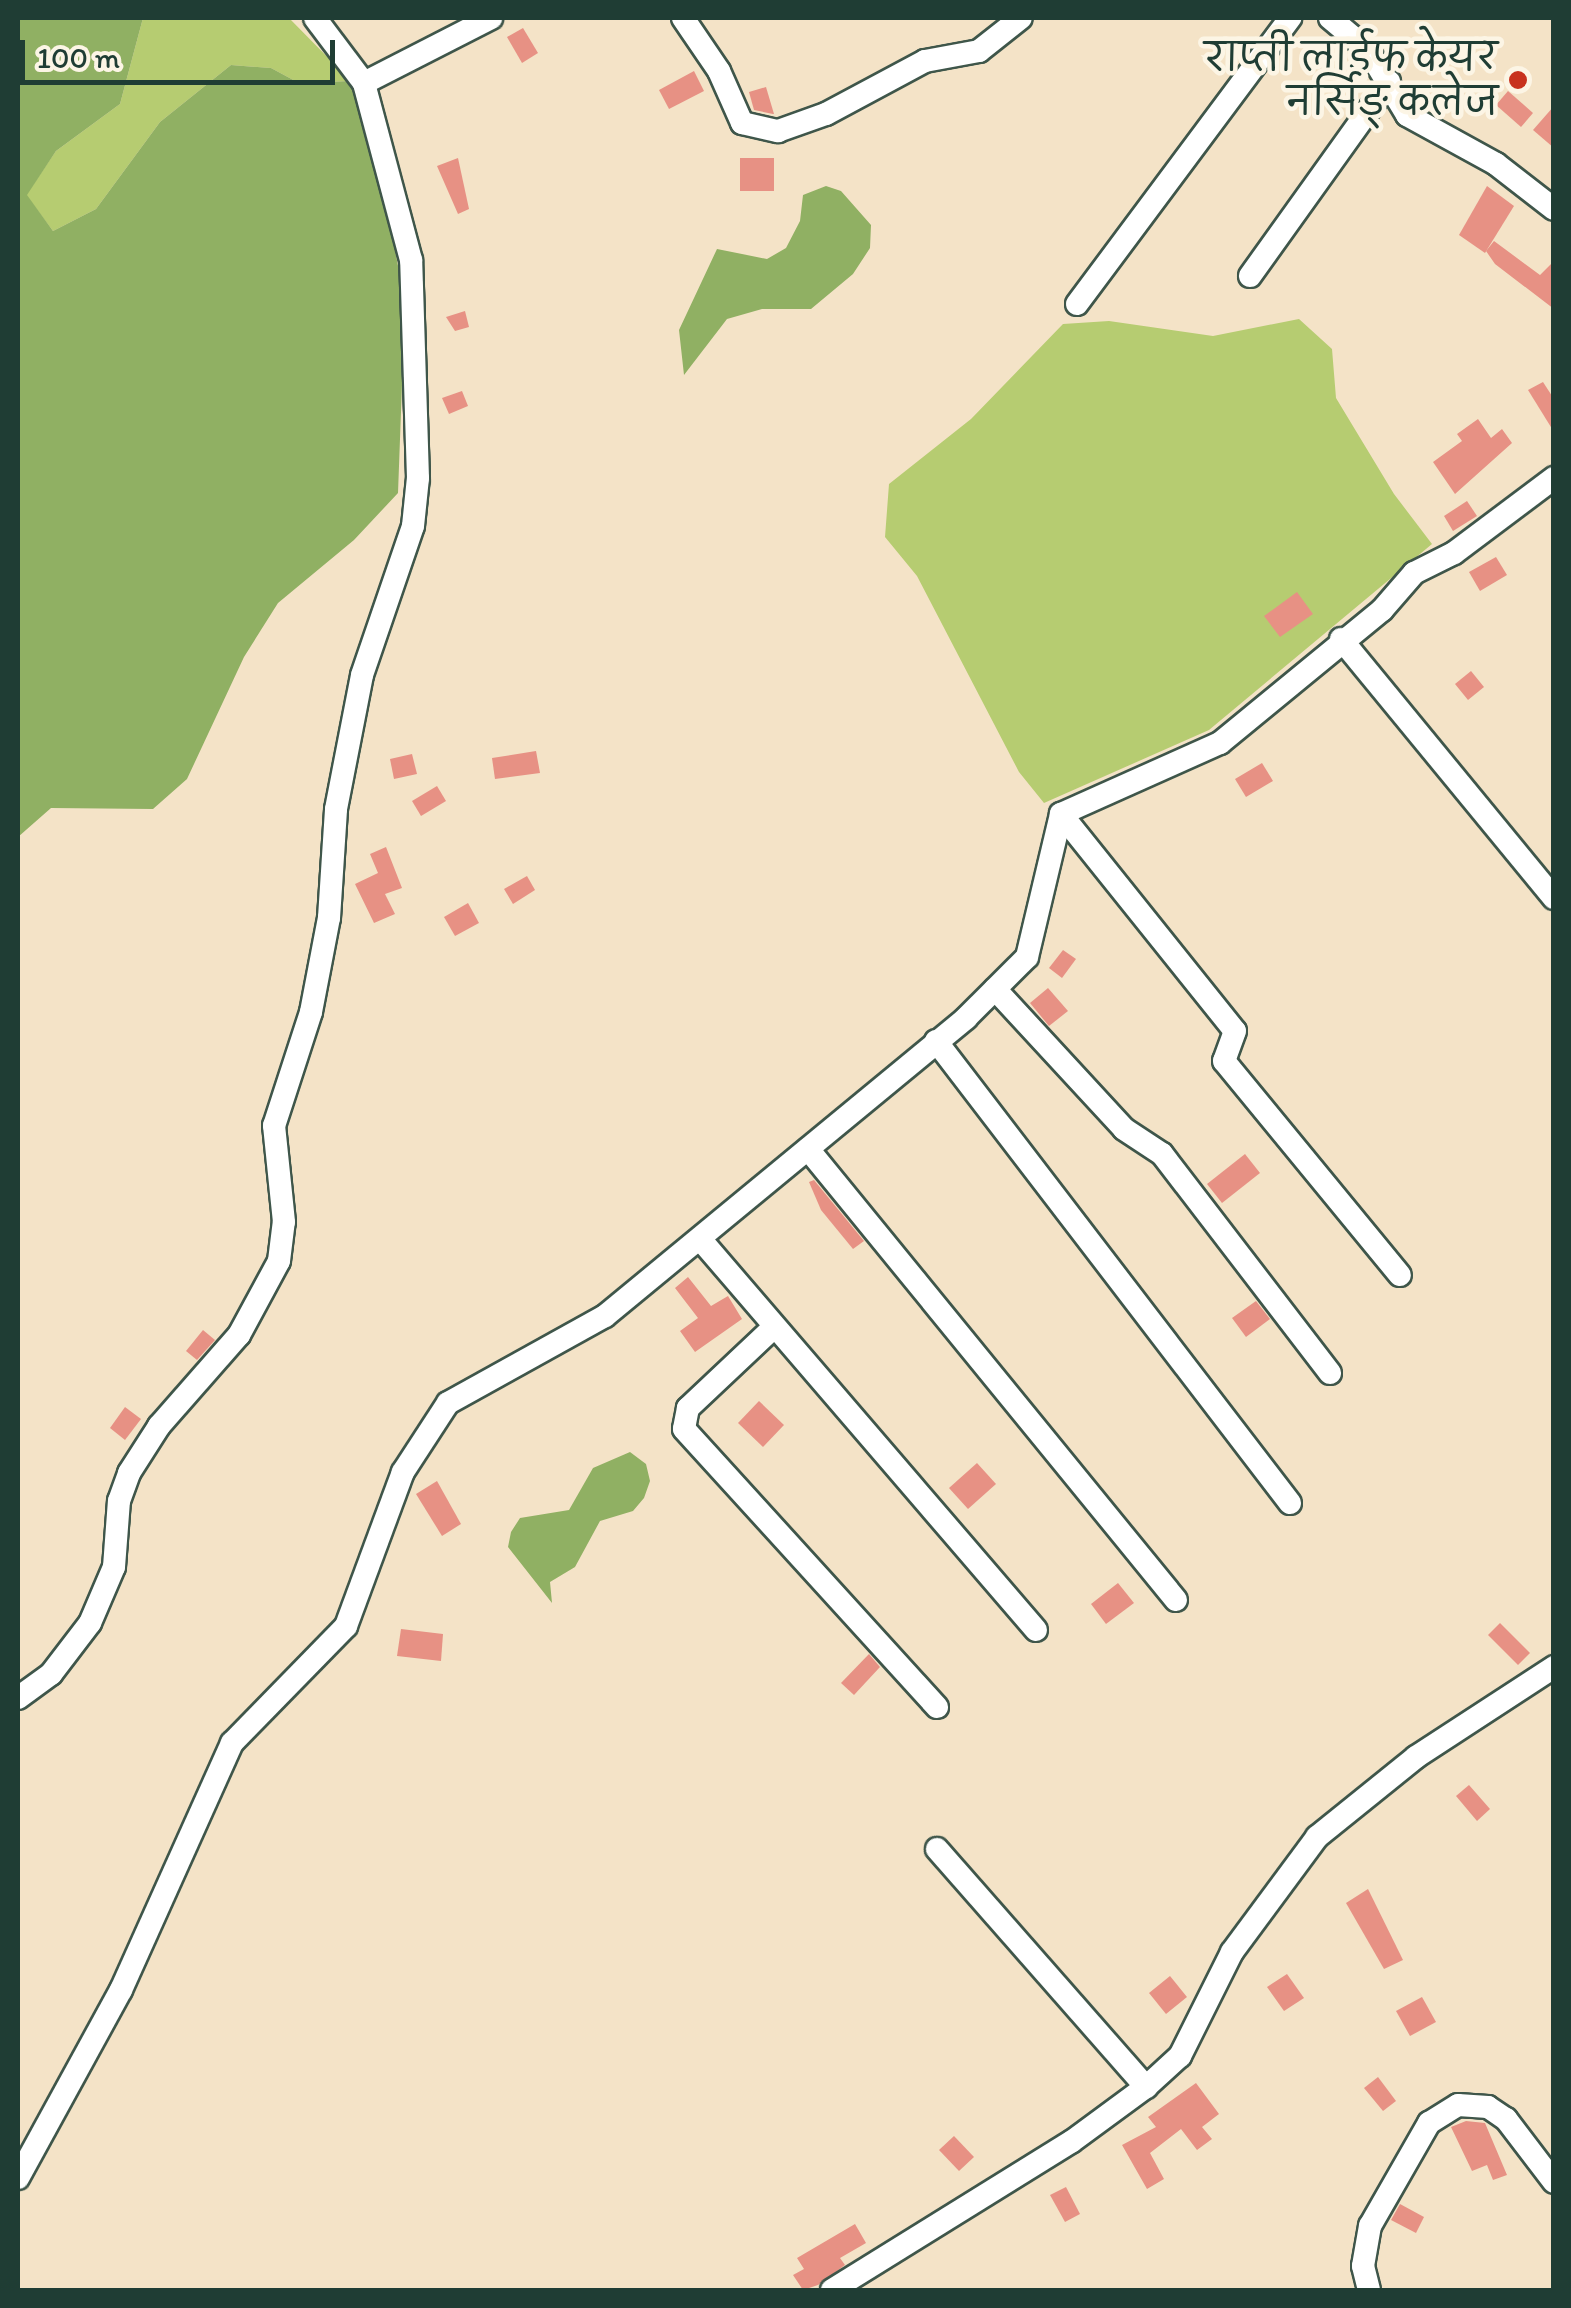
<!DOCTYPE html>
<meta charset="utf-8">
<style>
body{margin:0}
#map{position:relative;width:1571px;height:2308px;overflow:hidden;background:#f4e3c7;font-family:Itim,"Playpen Sans Deva",sans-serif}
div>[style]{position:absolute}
.green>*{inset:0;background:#b6cc71}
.forest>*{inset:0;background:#90b063}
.building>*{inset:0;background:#e79184}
.roads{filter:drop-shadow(2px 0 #3f564a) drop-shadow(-2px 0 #3f564a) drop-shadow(0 2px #3f564a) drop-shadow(0 -2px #3f564a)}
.minor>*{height:22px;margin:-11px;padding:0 11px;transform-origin:11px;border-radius:11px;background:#fff}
.dots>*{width:28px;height:28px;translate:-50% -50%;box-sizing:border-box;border:5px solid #fcf5e5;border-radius:50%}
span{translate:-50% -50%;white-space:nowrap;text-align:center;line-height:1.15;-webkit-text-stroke:9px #fcf5e5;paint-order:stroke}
.poi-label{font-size:38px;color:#1f3d34}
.right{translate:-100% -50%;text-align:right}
.frame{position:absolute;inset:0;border:20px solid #1f3d34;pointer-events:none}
.scale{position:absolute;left:20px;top:40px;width:315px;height:45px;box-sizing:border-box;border:5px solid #1f3d34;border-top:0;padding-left:12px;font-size:30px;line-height:35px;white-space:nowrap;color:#1f3d34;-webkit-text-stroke:8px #fcf5e5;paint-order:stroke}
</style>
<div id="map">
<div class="green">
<i style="clip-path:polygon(143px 18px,289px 18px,351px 81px,299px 83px,271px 68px,231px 65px,160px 122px,96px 209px,53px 231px,26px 195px,56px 151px,120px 104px)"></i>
<i style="clip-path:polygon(1299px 319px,1332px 349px,1336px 398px,1394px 494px,1432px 544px,1209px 730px,1044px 803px,1019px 772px,917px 576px,885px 537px,889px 484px,971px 419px,1063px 324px,1109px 321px,1213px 336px)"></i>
</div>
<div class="forest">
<i style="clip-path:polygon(18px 18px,143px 18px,120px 104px,56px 151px,27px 195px,53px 231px,96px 209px,160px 122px,231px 65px,271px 68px,299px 83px,351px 81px,379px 162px,405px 304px,398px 493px,354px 540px,278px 603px,244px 657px,187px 779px,153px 809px,51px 808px,18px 837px)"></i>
<i style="clip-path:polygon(826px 186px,841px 191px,871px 225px,870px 248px,853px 274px,811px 309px,762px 309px,727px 319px,684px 375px,679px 330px,717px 249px,767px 259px,786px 248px,800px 221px,803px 195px)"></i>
<i style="clip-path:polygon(630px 1452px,646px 1464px,650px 1481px,644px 1498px,633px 1511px,600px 1521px,575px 1567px,550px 1582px,552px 1603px,508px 1547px,511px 1532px,520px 1518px,569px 1510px,593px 1468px)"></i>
</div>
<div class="building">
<i style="clip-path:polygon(523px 28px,538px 53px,522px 63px,507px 37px)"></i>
<i style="clip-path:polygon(694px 71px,704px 91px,669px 109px,659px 90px)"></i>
<i style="clip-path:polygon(766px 87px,774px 114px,773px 114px,754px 110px,749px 92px)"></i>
<i style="clip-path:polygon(1508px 91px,1533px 113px,1521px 127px,1496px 105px)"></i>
<i style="clip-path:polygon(1554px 106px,1554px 148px,1533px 130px)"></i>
<i style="clip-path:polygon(458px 158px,469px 209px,458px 214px,437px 166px)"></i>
<i style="clip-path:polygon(740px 158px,774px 158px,774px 191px,740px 191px)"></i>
<i style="clip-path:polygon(1487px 186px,1514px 206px,1485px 253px,1459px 235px)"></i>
<i style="clip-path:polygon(1494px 241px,1540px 275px,1554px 261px,1554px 309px,1495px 264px,1486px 251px)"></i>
<i style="clip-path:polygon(465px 311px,469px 327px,455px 331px,446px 317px)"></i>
<i style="clip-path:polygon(1543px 382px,1554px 399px,1554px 432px,1528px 390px)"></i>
<i style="clip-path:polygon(462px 391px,468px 406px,449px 414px,442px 398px)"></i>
<i style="clip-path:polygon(1478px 419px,1491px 438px,1502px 429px,1512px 443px,1455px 494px,1433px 462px,1462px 441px,1457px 434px)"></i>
<i style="clip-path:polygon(1467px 501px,1477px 516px,1453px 531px,1444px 516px)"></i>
<i style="clip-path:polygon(1496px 557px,1507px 575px,1480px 591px,1469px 572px)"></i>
<i style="clip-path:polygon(1297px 592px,1313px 614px,1280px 637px,1264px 616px)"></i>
<i style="clip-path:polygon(1471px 671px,1484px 687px,1468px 700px,1455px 684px)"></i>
<i style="clip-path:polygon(536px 751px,540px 773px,495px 779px,492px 758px)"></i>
<i style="clip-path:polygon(412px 754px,417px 774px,394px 779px,390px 759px)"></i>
<i style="clip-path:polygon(1262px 763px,1273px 781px,1246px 797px,1235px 779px)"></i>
<i style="clip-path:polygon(437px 786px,446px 801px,421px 816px,412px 801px)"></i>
<i style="clip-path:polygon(386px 847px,402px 888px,385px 894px,395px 914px,374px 923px,355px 884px,378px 873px,370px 854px)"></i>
<i style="clip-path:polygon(527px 876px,535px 890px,513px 904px,504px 889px)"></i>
<i style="clip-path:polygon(468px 903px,479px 923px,455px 936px,444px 917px)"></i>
<i style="clip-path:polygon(1063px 950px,1076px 959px,1062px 978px,1049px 968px)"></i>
<i style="clip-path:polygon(1048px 988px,1068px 1011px,1049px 1026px,1030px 1003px)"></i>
<i style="clip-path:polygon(1245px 1154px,1260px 1173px,1222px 1203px,1207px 1184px)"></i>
<i style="clip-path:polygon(814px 1180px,864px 1241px,853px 1249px,821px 1210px,809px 1182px)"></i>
<i style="clip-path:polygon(688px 1277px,711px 1306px,728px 1296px,742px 1319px,695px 1352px,680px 1331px,698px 1318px,675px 1288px)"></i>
<i style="clip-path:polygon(1256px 1301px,1270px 1319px,1246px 1337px,1232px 1318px)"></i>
<i style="clip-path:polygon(203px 1330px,215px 1340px,197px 1360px,186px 1351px)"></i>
<i style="clip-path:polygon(759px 1401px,784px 1425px,763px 1447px,738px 1423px)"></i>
<i style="clip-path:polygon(125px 1407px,141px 1419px,125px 1440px,110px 1428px)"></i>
<i style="clip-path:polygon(977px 1463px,996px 1484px,968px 1509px,949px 1488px)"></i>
<i style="clip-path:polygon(437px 1481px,461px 1524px,442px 1536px,416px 1494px)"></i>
<i style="clip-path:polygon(1118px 1583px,1134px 1603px,1106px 1624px,1091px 1604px)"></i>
<i style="clip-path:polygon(1500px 1623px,1530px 1653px,1518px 1665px,1488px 1635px)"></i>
<i style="clip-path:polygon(401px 1629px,443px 1634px,441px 1661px,397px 1656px)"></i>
<i style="clip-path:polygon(869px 1654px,880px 1667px,854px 1695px,841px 1683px)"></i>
<i style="clip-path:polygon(1469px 1785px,1490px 1809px,1477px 1821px,1456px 1796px)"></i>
<i style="clip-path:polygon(1368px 1889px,1403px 1960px,1384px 1969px,1346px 1903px)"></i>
<i style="clip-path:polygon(1287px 1974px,1304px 1998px,1284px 2011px,1267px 1987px)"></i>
<i style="clip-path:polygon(1170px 1976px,1187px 1997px,1166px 2014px,1149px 1993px)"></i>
<i style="clip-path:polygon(1422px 1997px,1436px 2022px,1410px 2036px,1396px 2011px)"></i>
<i style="clip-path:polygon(1378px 2077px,1396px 2101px,1383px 2111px,1364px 2088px)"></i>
<i style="clip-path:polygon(1196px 2083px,1219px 2114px,1202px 2127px,1212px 2139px,1197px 2150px,1181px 2129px,1150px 2153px,1164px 2179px,1147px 2189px,1122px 2145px,1156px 2127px,1148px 2117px)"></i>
<i style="clip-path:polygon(1466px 2121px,1485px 2123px,1507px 2175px,1493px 2180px,1487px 2165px,1472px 2171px,1451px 2127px)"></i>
<i style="clip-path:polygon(954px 2136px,974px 2157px,959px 2171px,939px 2150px)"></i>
<i style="clip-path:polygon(1066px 2187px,1080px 2214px,1065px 2222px,1050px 2195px)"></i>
<i style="clip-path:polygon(1400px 2204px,1424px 2217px,1416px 2233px,1391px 2220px)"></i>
<i style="clip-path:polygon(855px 2224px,866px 2243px,840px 2258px,845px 2265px,818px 2285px,803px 2290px,793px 2275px,804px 2269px,797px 2258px)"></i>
</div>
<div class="roads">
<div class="minor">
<i style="left:683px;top:18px;width:64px;rotate:55.8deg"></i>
<i style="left:719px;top:71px;width:57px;rotate:66.1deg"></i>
<i style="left:742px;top:123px;width:37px;rotate:13deg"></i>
<i style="left:778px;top:131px;width:51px;rotate:-19.5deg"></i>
<i style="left:826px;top:114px;width:112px;rotate:-28.2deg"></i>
<i style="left:925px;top:61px;width:55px;rotate:-10.5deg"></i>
<i style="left:979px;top:51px;width:53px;rotate:-38.2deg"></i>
<i style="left:1330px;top:18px;width:50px;rotate:40.1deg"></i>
<i style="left:1368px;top:50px;width:76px;rotate:59deg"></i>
<i style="left:1407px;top:115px;width:102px;rotate:28.8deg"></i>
<i style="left:1496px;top:164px;width:73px;rotate:37.8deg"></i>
<i style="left:364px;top:83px;width:143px;rotate:-27.1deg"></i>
<i style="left:1250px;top:276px;width:239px;rotate:-54.4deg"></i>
<i style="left:1077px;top:304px;width:357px;rotate:-53.3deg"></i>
<i style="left:1341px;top:639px;width:335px;rotate:50.6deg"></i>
<i style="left:1061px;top:814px;width:278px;rotate:51.3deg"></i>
<i style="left:1235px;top:1031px;width:32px;rotate:110deg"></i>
<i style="left:1224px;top:1061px;width:277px;rotate:50.6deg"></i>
<i style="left:995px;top:989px;width:190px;rotate:47.3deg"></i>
<i style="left:1124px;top:1129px;width:45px;rotate:33.3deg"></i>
<i style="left:1162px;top:1154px;width:276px;rotate:52.5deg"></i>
<i style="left:936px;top:1041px;width:582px;rotate:52.54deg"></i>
<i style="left:808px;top:1149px;width:582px;rotate:50.79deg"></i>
<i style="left:701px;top:1240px;width:514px;rotate:49.34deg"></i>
<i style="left:773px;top:1328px;width:117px;rotate:136.7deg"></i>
<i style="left:688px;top:1408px;width:21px;rotate:101deg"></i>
<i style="left:684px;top:1429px;width:376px;rotate:47.7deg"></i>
<i style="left:18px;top:1698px;width:41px;rotate:-36deg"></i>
<i style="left:51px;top:1674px;width:64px;rotate:-52.6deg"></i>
<i style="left:90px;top:1623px;width:61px;rotate:-66.8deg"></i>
<i style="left:114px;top:1567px;width:66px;rotate:-85.7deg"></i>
<i style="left:119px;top:1501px;width:30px;rotate:-70deg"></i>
<i style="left:129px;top:1473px;width:56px;rotate:-57.4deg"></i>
<i style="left:159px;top:1426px;width:121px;rotate:-48.7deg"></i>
<i style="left:239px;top:1335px;width:84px;rotate:-61.6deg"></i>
<i style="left:279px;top:1261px;width:39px;rotate:-83deg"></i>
<i style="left:284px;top:1222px;width:97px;rotate:-95.9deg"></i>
<i style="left:274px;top:1126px;width:120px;rotate:-72deg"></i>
<i style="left:311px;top:1012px;width:96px;rotate:-79.2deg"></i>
<i style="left:329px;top:918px;width:109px;rotate:-86.3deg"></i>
<i style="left:336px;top:809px;width:136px;rotate:-79deg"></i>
<i style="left:362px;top:675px;width:157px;rotate:-71.1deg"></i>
<i style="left:413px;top:526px;width:48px;rotate:-84.1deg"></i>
<i style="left:418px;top:478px;width:218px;rotate:-91.8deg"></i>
<i style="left:411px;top:260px;width:183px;rotate:-104.9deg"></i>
<i style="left:364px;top:83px;width:81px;rotate:-127deg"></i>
<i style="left:937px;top:1849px;width:317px;rotate:48.7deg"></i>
<i style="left:18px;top:2178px;width:214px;rotate:-61.3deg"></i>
<i style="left:121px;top:1990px;width:271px;rotate:-65.8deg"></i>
<i style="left:232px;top:1743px;width:163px;rotate:-45.7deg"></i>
<i style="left:346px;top:1626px;width:164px;rotate:-69.7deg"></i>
<i style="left:403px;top:1472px;width:82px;rotate:-56.9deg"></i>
<i style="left:448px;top:1403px;width:179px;rotate:-29deg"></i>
<i style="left:605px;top:1316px;width:468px;rotate:-39.5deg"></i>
<i style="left:966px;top:1018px;width:86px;rotate:-45deg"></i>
<i style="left:1027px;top:957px;width:147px;rotate:-76.6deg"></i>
<i style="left:1061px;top:814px;width:174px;rotate:-24.1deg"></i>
<i style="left:1220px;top:743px;width:210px;rotate:-39.4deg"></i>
<i style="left:1382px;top:610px;width:49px;rotate:-49.1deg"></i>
<i style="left:1414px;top:573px;width:45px;rotate:-26.6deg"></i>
<i style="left:1454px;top:553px;width:125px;rotate:-36.9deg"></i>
<i style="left:832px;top:2290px;width:281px;rotate:-31.8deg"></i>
<i style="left:1071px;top:2142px;width:93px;rotate:-36.3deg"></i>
<i style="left:1146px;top:2087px;width:46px;rotate:-42.4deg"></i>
<i style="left:1180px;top:2056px;width:116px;rotate:-63.4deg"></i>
<i style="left:1232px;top:1952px;width:143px;rotate:-53.5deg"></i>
<i style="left:1317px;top:1837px;width:127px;rotate:-38.9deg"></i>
<i style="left:1416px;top:1757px;width:165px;rotate:-33.1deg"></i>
<i style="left:1369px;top:2290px;width:25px;rotate:-104deg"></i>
<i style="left:1363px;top:2266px;width:41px;rotate:-80.1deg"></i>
<i style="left:1370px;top:2226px;width:119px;rotate:-60.2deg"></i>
<i style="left:1429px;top:2123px;width:34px;rotate:-32deg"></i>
<i style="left:1458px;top:2105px;width:30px;rotate:4deg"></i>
<i style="left:1488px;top:2107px;width:22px;rotate:34deg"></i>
<i style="left:1506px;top:2119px;width:79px;rotate:52.7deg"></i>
</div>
</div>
<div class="dots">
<i style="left:1518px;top:80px;background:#c8321e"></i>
</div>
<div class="poi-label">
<span class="right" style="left:1498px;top:80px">राप्ती लाईफ केयर<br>नर्सिङ् कलेज</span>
</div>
<div class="frame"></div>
<div class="scale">100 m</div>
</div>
